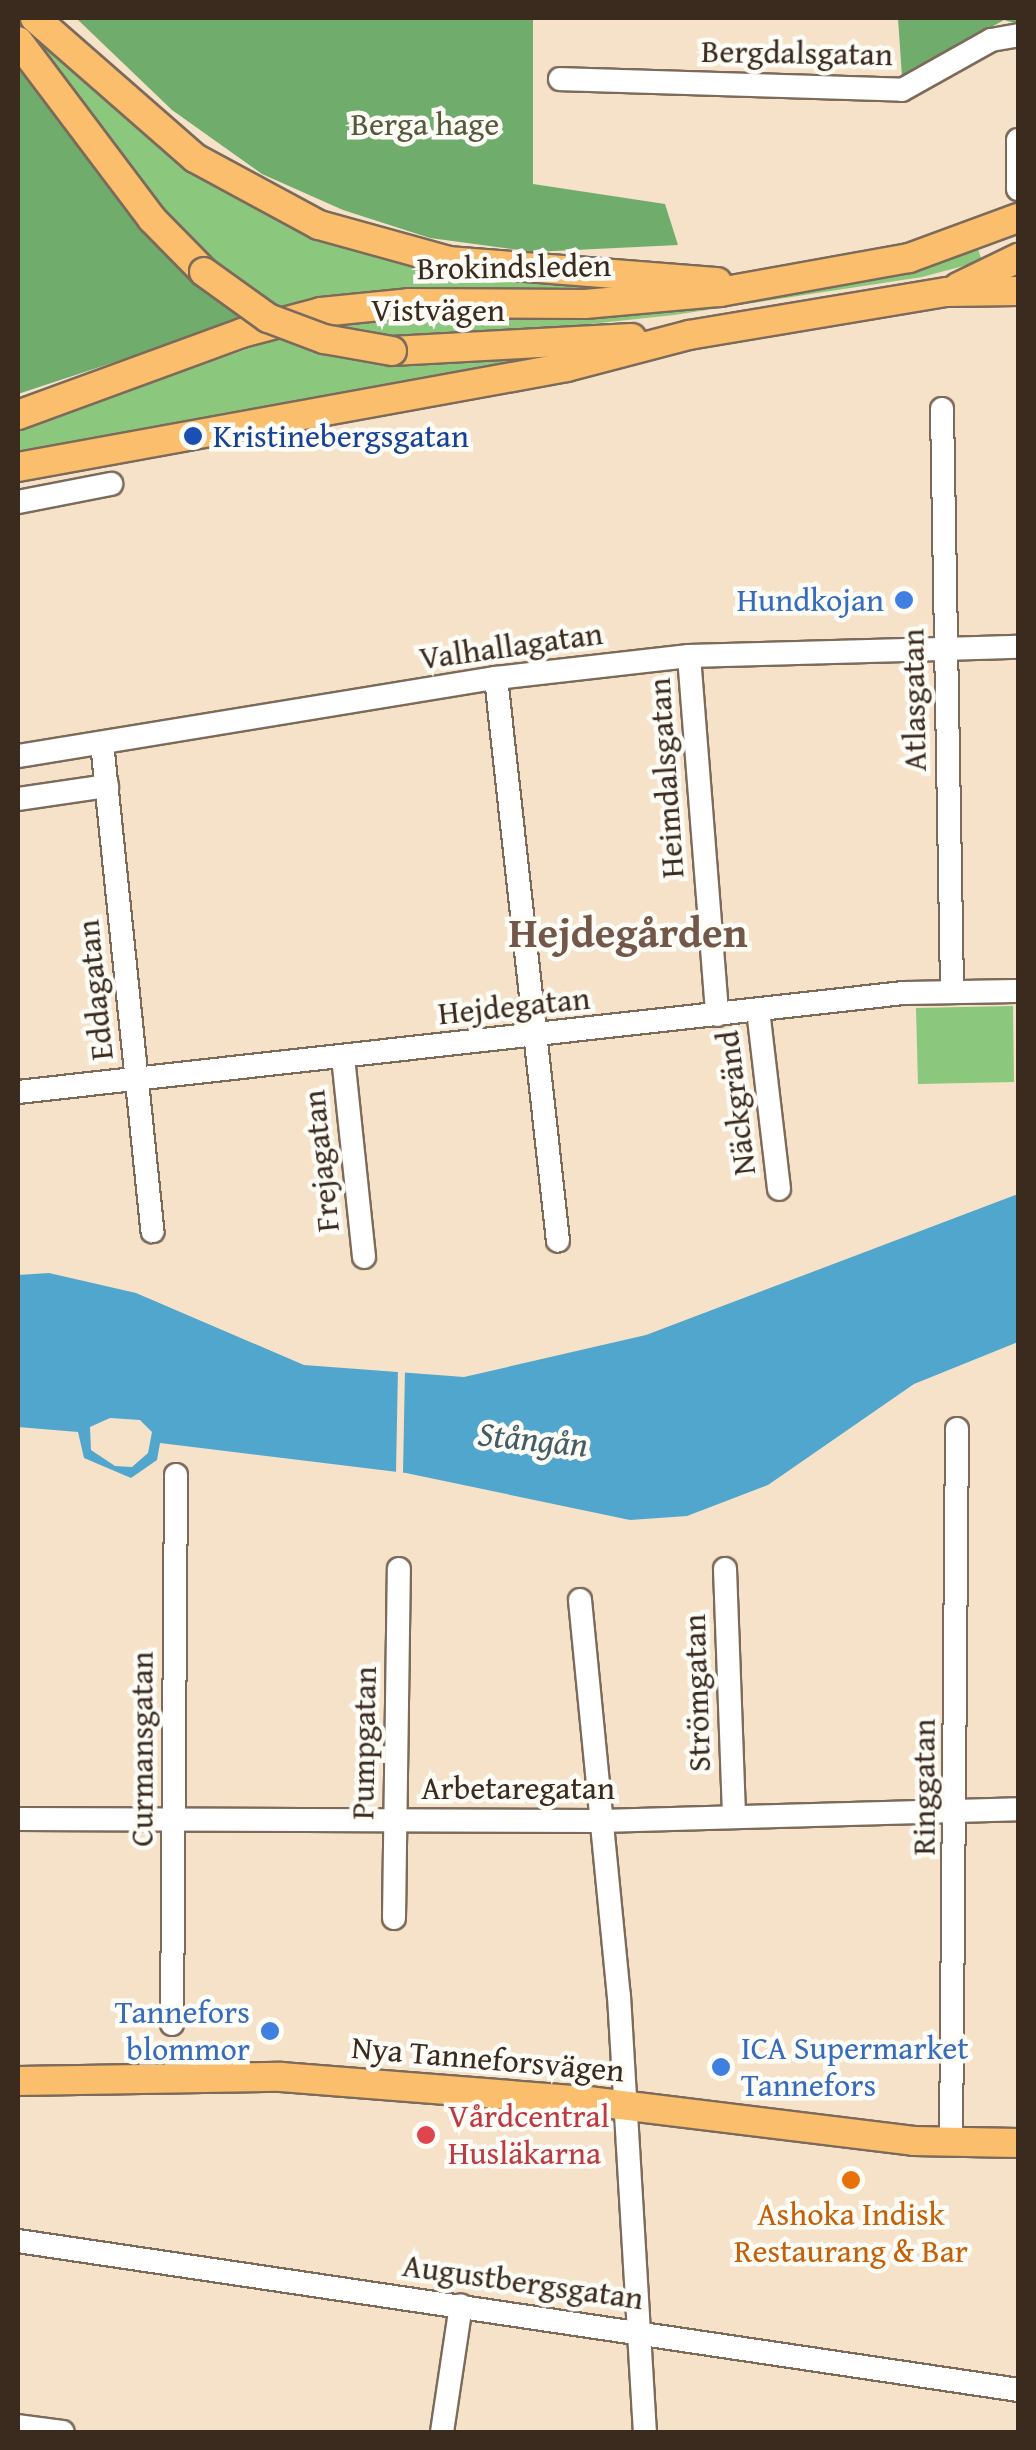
<!DOCTYPE html>
<meta charset="utf-8">
<style>
body{margin:0}
#map{position:relative;width:1036px;height:2450px;overflow:hidden;background:#f5e2c9;font-family:"Gentium Book Plus",serif}
div>[style]{position:absolute}
.green>*{inset:0;background:#8bc77d}
.forest>*{inset:0;background:#70ac6c}
.water>*{inset:0;background:#51a6cd}
.pier>*{inset:0;background:#f5e2c9}
.roads{filter:drop-shadow(2px 0 #7c6a5a) drop-shadow(-2px 0 #7c6a5a) drop-shadow(0 2px #7c6a5a) drop-shadow(0 -2px #7c6a5a)}
.minor>*{height:22px;margin:-11px;padding:0 11px;transform-origin:11px;border-radius:11px;background:#fff}
.major>*{height:28px;margin:-14px;padding:0 14px;transform-origin:14px;border-radius:14px;background:#fabe6d}
.bridges{filter:drop-shadow(2px 0 #7c6a5a) drop-shadow(-2px 0 #7c6a5a) drop-shadow(0 2px #7c6a5a) drop-shadow(0 -2px #7c6a5a)}
.major-bridge>*{height:28px;margin:-14px;padding:0 14px;transform-origin:14px;border-radius:14px;background:#fabe6d}
.dots>*{width:28px;height:28px;translate:-50% -50%;box-sizing:border-box;border:5px solid #fdfcf7;border-radius:50%}
span{translate:-50% -50%;white-space:nowrap;text-align:center;line-height:1.15;-webkit-text-stroke:9px #fdfcf7;paint-order:stroke}
.street-label{font-size:32px;color:#3b2a1e}
.park-label{font-size:32px;color:#53593a}
.transit-label{font-size:32px;color:#164399}
.left{translate:0 -50%;text-align:left}
.shop-label{font-size:32px;color:#366cbe}
.right{translate:-100% -50%;text-align:right}
.health-label{font-size:32px;color:#be3a42}
.food-label{font-size:32px;color:#c56008}
.water-label{font-size:35px;color:#445c64;font-style:italic}
.district-label{font-size:42px;color:#735748;font-weight:700}
.frame{position:absolute;inset:0;border:20px solid #3b2a1e;pointer-events:none}
</style>
<div id="map">
<div class="green">
<i style="clip-path:polygon(24px 22px,138px 128px,209px 182px,323px 239px,443px 272px,643px 287px,357px 293px,283px 310px,216px 266px,173px 223px)"></i>
<i style="clip-path:polygon(978px 249px,982px 261px,922px 277px,674px 315px,469px 337px,382px 337px,321px 324px,771px 296px,869px 280px)"></i>
<i style="clip-path:polygon(285px 336px,398px 362px,558px 356px,18px 452px,18px 429px)"></i>
<i style="clip-path:polygon(1013px 1006px,1014px 1082px,918px 1084px,916px 1008px)"></i>
</div>
<div class="forest">
<i style="clip-path:polygon(76px 18px,533px 18px,533px 184px,665px 204px,678px 245px,533px 252px,430px 238px,343px 210px,262px 174px,172px 110px)"></i>
<i style="clip-path:polygon(898px 18px,1018px 18px,1018px 24px,1004px 20px,902px 77px)"></i>
<i style="clip-path:polygon(18px 60px,152px 239px,248px 318px,18px 394px)"></i>
</div>
<div class="water">
<i style="clip-path:polygon(evenodd,1018px 1194px,1018px 1342px,914px 1384px,768px 1485px,687px 1516px,630px 1520px,406px 1473px,160px 1443px,157px 1460px,131px 1478px,84px 1458px,78px 1432px,18px 1427px,18px 1275px,49px 1273px,136px 1293px,304px 1365px,464px 1377px,646px 1335px,1018px 1194px,110px 1418px,140px 1420px,152px 1432px,148px 1453px,132px 1467px,115px 1466px,91px 1450px,90px 1427px,110px 1418px)"></i>
</div>
<div class="pier">
<i style="clip-path:polygon(398px 1367px,405px 1368px,403px 1473px,396px 1473px)"></i>
</div>
<div class="roads">
<div class="minor">
<i style="left:560px;top:79px;width:342px;rotate:1.8deg"></i>
<i style="left:902px;top:90px;width:102px;rotate:-29.3deg"></i>
<i style="left:991px;top:40px;width:27px;rotate:-10deg"></i>
<i style="left:1018px;top:140px;width:49px;rotate:90deg"></i>
<i style="left:942px;top:409px;width:581px;rotate:89.01deg"></i>
<i style="left:18px;top:502px;width:95px;rotate:-11deg"></i>
<i style="left:689px;top:656px;width:360px;rotate:85.5deg"></i>
<i style="left:496px;top:678px;width:566px;rotate:83.72deg"></i>
<i style="left:102px;top:743px;width:491px;rotate:84.1deg"></i>
<i style="left:18px;top:756px;width:484px;rotate:-9.3deg"></i>
<i style="left:496px;top:678px;width:194px;rotate:-6.5deg"></i>
<i style="left:689px;top:656px;width:329px;rotate:-1.6deg"></i>
<i style="left:18px;top:799px;width:90px;rotate:-8.3deg"></i>
<i style="left:758px;top:1010px;width:180px;rotate:83.3deg"></i>
<i style="left:343px;top:1057px;width:201px;rotate:84deg"></i>
<i style="left:18px;top:1092px;width:892px;rotate:-6.38deg"></i>
<i style="left:904px;top:993px;width:114px;rotate:-1deg"></i>
<i style="left:725px;top:1569px;width:246px;rotate:87.9deg"></i>
<i style="left:580px;top:1600px;width:398px;rotate:84.4deg"></i>
<i style="left:619px;top:1996px;width:437px;rotate:86.6deg"></i>
<i style="left:18px;top:1819px;width:583px;rotate:0.2deg"></i>
<i style="left:601px;top:1821px;width:417px;rotate:-1.6deg"></i>
<i style="left:394px;top:1918px;width:349px;rotate:-89.2deg"></i>
<i style="left:172px;top:2024px;width:549px;rotate:-89.58deg"></i>
<i style="left:951px;top:2144px;width:715px;rotate:-89.52deg"></i>
<i style="left:18px;top:2241px;width:1011px;rotate:8.47deg"></i>
<i style="left:18px;top:2426px;width:45px;rotate:7.6deg"></i>
<i style="left:442px;top:2432px;width:128px;rotate:-81.5deg"></i>
</div>
<div class="major">
<i style="left:35px;top:18px;width:213px;rotate:41.2deg"></i>
<i style="left:195px;top:158px;width:141px;rotate:28.4deg"></i>
<i style="left:319px;top:225px;width:135px;rotate:15.5deg"></i>
<i style="left:449px;top:261px;width:269px;rotate:4.5deg"></i>
<i style="left:18px;top:41px;width:223px;rotate:53deg"></i>
<i style="left:152px;top:219px;width:74px;rotate:45.5deg"></i>
<i style="left:958px;top:287px;width:67px;rotate:-25.8deg"></i>
<i style="left:392px;top:351px;width:240px;rotate:-3.1deg"></i>
<i style="left:18px;top:415px;width:239px;rotate:-20.1deg"></i>
<i style="left:242px;top:333px;width:82px;rotate:-14.9deg"></i>
<i style="left:321px;top:312px;width:88px;rotate:-5.8deg"></i>
<i style="left:409px;top:303px;width:176px;rotate:0.3deg"></i>
<i style="left:585px;top:304px;width:136px;rotate:-5.1deg"></i>
<i style="left:720px;top:292px;width:192px;rotate:-10.2deg"></i>
<i style="left:909px;top:258px;width:116px;rotate:-20.2deg"></i>
<i style="left:18px;top:467px;width:558px;rotate:-10.32deg"></i>
<i style="left:567px;top:367px;width:126px;rotate:-14.7deg"></i>
<i style="left:689px;top:335px;width:262px;rotate:-9.5deg"></i>
<i style="left:947px;top:292px;width:71px;rotate:-0.8deg"></i>
<i style="left:18px;top:2081px;width:263px;rotate:-0.9deg"></i>
<i style="left:281px;top:2077px;width:308px;rotate:4.5deg"></i>
<i style="left:588px;top:2101px;width:328px;rotate:7deg"></i>
<i style="left:914px;top:2141px;width:104px;rotate:1.1deg"></i>
</div>
</div>
<div class="bridges">
<div class="major-bridge">
<i style="left:204px;top:272px;width:79px;rotate:35.7deg"></i>
<i style="left:268px;top:318px;width:60px;rotate:20.6deg"></i>
<i style="left:324px;top:339px;width:69px;rotate:10deg"></i>
</div>
</div>
<div class="dots">
<i style="left:193px;top:436px;background:#1a4fb4"></i>
<i style="left:904px;top:600px;background:#3f7fe0"></i>
<i style="left:270px;top:2031px;background:#3f7fe0"></i>
<i style="left:721px;top:2067px;background:#3f7fe0"></i>
<i style="left:426px;top:2135px;background:#e0444e"></i>
<i style="left:851px;top:2180px;background:#e8710a"></i>
</div>
<div class="street-label">
<span style="left:797px;top:53px;rotate:1deg">Bergdalsgatan</span>
<span style="left:514px;top:267px;rotate:-1deg">Brokindsleden</span>
<span style="left:438px;top:310px">Vistvägen</span>
<span style="left:511px;top:646px;rotate:-8deg">Valhallagatan</span>
<span style="left:914px;top:700px;rotate:-91deg">Atlasgatan</span>
<span style="left:666px;top:778px;rotate:-94deg">Heimdalsgatan</span>
<span style="left:95px;top:990px;rotate:-96deg">Eddagatan</span>
<span style="left:514px;top:1006px;rotate:-6deg">Hejdegatan</span>
<span style="left:736px;top:1103px;rotate:-97deg">Näckgränd</span>
<span style="left:321px;top:1161px;rotate:-96deg">Frejagatan</span>
<span style="left:697px;top:1693px;rotate:-92deg">Strömgatan</span>
<span style="left:364px;top:1743px;rotate:-89deg">Pumpgatan</span>
<span style="left:142px;top:1749px;rotate:-90deg">Curmansgatan</span>
<span style="left:924px;top:1787px;rotate:-90deg">Ringgatan</span>
<span style="left:518px;top:1788px">Arbetaregatan</span>
<span style="left:488px;top:2059px;rotate:5deg">Nya Tanneforsvägen</span>
<span style="left:523px;top:2282px;rotate:8deg">Augustbergsgatan</span>
</div>
<div class="park-label">
<span style="left:425px;top:124px">Berga hage</span>
</div>
<div class="transit-label">
<span class="left" style="left:213px;top:436px">Kristinebergsgatan</span>
</div>
<div class="shop-label">
<span class="right" style="left:884px;top:600px">Hundkojan</span>
<span class="right" style="left:250px;top:2031px">Tannefors<br>blommor</span>
<span class="left" style="left:741px;top:2067px">ICA Supermarket<br>Tannefors</span>
</div>
<div class="health-label">
<span class="left" style="left:448px;top:2135px">Vårdcentral<br>Husläkarna</span>
</div>
<div class="food-label">
<span style="left:851px;top:2233px">Ashoka Indisk<br>Restaurang &amp; Bar</span>
</div>
<div class="water-label">
<span style="left:533px;top:1439px;rotate:6deg">Stångån</span>
</div>
<div class="district-label">
<span style="left:628px;top:932px">Hejdegården</span>
</div>
<div class="frame"></div>
</div>
